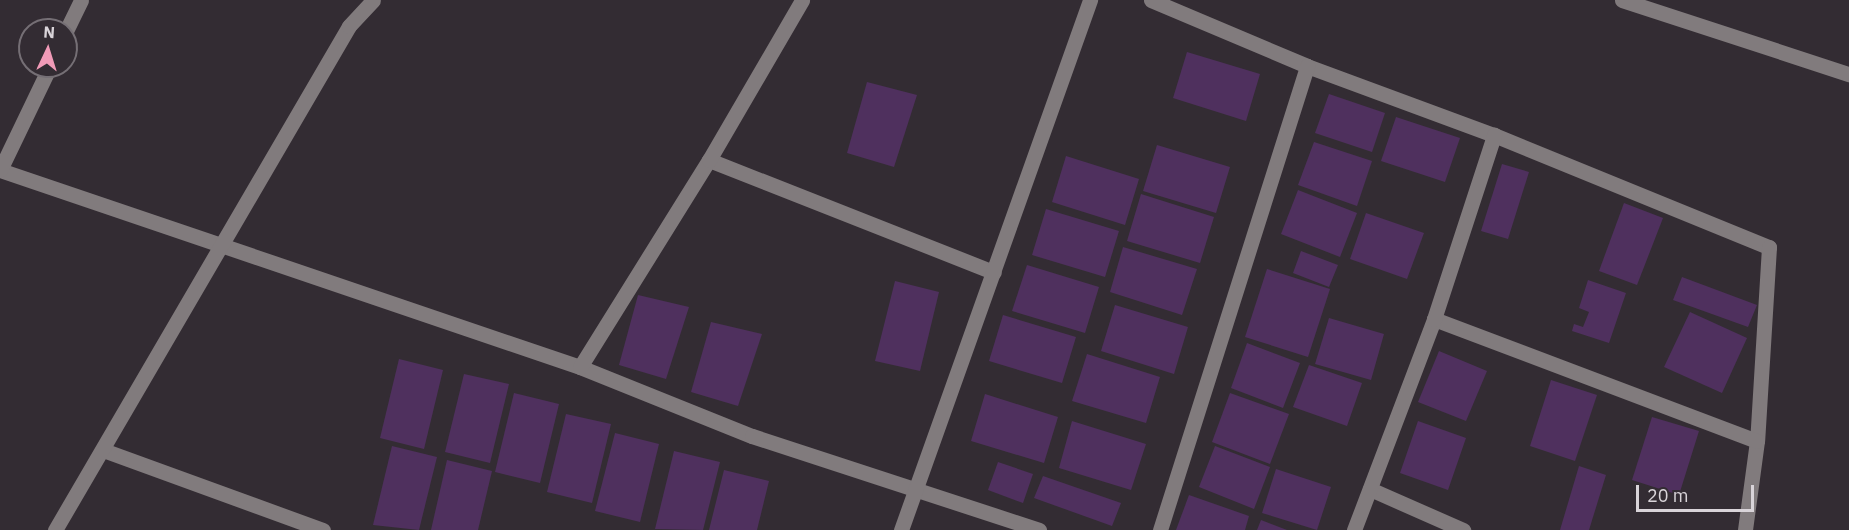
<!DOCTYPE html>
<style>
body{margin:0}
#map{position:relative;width:1849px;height:530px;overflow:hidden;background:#332c33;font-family:"IBM Plex Sans",sans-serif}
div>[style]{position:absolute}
.building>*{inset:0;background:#4f305e}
.minor>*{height:15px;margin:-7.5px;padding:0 7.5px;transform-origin:7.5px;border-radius:7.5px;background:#817b7d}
span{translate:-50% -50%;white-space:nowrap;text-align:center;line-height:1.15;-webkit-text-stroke:4.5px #332c33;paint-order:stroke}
.north{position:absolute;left:18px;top:18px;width:60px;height:60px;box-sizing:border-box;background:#332c33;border:2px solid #756f75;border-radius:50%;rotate:4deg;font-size:16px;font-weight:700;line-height:24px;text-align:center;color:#d9d4d9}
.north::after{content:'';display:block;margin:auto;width:21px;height:27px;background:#f09ab7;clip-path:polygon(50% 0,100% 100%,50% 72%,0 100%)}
.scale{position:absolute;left:1636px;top:485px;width:118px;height:27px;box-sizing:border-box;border:3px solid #d9d4d9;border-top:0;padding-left:8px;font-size:18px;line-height:21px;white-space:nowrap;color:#d9d4d9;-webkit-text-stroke:4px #332c33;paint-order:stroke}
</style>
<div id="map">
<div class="building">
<i style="clip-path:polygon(1187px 52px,1260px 74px,1246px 121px,1173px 98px)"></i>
<i style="clip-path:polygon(867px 82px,917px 95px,894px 167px,847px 153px)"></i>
<i style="clip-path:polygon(1329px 94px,1385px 113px,1372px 152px,1315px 133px)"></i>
<i style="clip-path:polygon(1396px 117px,1460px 138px,1445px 182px,1381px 161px)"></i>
<i style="clip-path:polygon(1314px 142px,1372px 161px,1357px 206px,1298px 185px)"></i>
<i style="clip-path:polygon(1157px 145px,1230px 167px,1216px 213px,1143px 191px)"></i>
<i style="clip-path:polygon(1066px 156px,1139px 179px,1125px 225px,1052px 202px)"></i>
<i style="clip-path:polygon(1502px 164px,1529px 172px,1508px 239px,1481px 231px)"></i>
<i style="clip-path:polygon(1298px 190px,1357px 213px,1340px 257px,1281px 234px)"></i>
<i style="clip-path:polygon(1141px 194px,1214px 217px,1200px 263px,1127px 241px)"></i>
<i style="clip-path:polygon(1624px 203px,1663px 218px,1637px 285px,1599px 271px)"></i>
<i style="clip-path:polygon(1046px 209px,1119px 231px,1105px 277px,1032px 255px)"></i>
<i style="clip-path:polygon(1366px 213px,1424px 233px,1407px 279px,1350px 259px)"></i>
<i style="clip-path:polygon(1123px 247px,1197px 269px,1182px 315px,1110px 292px)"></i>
<i style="clip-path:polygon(1301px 251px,1338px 265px,1329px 287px,1293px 273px)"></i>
<i style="clip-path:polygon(1027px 265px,1099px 287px,1085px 333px,1012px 311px)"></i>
<i style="clip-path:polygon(1267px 269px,1330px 289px,1308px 357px,1245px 337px)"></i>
<i style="clip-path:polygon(1682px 277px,1757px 305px,1748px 327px,1673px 300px)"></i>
<i style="clip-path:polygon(1588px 280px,1626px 293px,1609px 343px,1572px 331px,1574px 324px,1583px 327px,1589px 312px,1579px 308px)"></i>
<i style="clip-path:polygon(895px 281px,939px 292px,920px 371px,875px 361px)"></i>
<i style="clip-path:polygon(638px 295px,689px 307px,666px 379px,619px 365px)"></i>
<i style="clip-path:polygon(1115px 305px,1188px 327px,1174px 374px,1101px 351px)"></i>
<i style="clip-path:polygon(1690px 312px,1747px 338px,1722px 393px,1664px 367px)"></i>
<i style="clip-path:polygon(1003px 315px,1076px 337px,1062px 383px,989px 361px)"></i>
<i style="clip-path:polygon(1329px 318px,1384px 334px,1371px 380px,1315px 364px)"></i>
<i style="clip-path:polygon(711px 322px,762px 334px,738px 406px,691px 392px)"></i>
<i style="clip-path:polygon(1247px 343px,1300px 363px,1283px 408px,1231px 388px)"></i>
<i style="clip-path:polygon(1439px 351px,1487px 371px,1466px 421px,1418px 402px)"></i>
<i style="clip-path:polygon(1087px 354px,1160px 377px,1146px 423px,1072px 401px)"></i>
<i style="clip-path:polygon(399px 359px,443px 370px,424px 449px,380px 438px)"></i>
<i style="clip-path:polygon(1309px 365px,1362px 383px,1347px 426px,1293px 407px)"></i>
<i style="clip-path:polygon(464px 374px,509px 384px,490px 463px,445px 452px)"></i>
<i style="clip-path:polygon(1551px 380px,1597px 395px,1575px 461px,1530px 446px)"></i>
<i style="clip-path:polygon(514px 393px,559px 404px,540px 483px,495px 472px)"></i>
<i style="clip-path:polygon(1230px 393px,1289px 414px,1270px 464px,1212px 442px)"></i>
<i style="clip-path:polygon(985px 394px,1058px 417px,1044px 463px,971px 441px)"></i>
<i style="clip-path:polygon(566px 414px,611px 424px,592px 503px,547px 492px)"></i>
<i style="clip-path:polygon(1652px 417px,1699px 431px,1679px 495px,1632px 480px)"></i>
<i style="clip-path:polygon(1072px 421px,1146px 444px,1131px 490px,1059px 468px)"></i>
<i style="clip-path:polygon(1418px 421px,1466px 438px,1448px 490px,1400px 473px)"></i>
<i style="clip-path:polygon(615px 433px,659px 444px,640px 522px,595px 511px)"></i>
<i style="clip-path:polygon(392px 446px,437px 457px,419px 530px,373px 525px)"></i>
<i style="clip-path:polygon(1215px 446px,1270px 467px,1254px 509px,1199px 487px)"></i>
<i style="clip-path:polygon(674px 451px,720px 462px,703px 530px,655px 529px)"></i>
<i style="clip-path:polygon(447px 460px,492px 471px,478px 530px,431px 530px)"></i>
<i style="clip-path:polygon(998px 462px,1033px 474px,1023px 503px,988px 490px)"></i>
<i style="clip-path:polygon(1579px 466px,1606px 475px,1589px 530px,1560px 530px)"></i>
<i style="clip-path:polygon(1276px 469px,1331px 487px,1317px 530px,1262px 513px)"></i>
<i style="clip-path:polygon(724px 470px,769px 481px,757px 530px,709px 530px)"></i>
<i style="clip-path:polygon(1043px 476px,1121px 503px,1112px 526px,1034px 498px)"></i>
<i style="clip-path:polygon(1189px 495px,1249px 516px,1245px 530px,1176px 530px)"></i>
<i style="clip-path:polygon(1261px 520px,1287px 530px,1257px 530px)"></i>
</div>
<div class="minor">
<i style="left:1151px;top:0;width:169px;rotate:22.9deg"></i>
<i style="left:1307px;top:66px;width:199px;rotate:20.3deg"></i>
<i style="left:1494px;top:135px;width:297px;rotate:22.2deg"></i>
<i style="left:1769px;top:247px;width:194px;rotate:93.5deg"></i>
<i style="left:1757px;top:441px;width:90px;rotate:97.7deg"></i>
<i style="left:1622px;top:0;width:239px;rotate:18.1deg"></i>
<i style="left:66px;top:31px;width:34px;rotate:-64deg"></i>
<i style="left:709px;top:160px;width:306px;rotate:21.5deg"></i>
<i style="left:0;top:170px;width:613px;rotate:18.76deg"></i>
<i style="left:580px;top:367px;width:185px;rotate:21.9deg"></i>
<i style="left:752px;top:436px;width:302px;rotate:18.1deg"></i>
<i style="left:0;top:170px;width:115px;rotate:-64.3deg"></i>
<i style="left:1434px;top:319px;width:345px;rotate:20.7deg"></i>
<i style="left:580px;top:367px;width:244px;rotate:-58.1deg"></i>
<i style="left:709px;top:160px;width:185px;rotate:-59.8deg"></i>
<i style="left:103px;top:450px;width:234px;rotate:20deg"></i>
<i style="left:1370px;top:489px;width:102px;rotate:23.8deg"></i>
<i style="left:55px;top:530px;width:583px;rotate:-59.74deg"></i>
<i style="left:349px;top:26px;width:35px;rotate:-47deg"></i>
<i style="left:901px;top:530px;width:563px;rotate:-70.37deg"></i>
<i style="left:1160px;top:530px;width:487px;rotate:-72.4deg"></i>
<i style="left:1354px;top:530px;width:226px;rotate:-69.2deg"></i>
<i style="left:1434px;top:319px;width:194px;rotate:-71.9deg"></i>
</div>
<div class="north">N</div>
<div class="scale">20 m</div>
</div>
